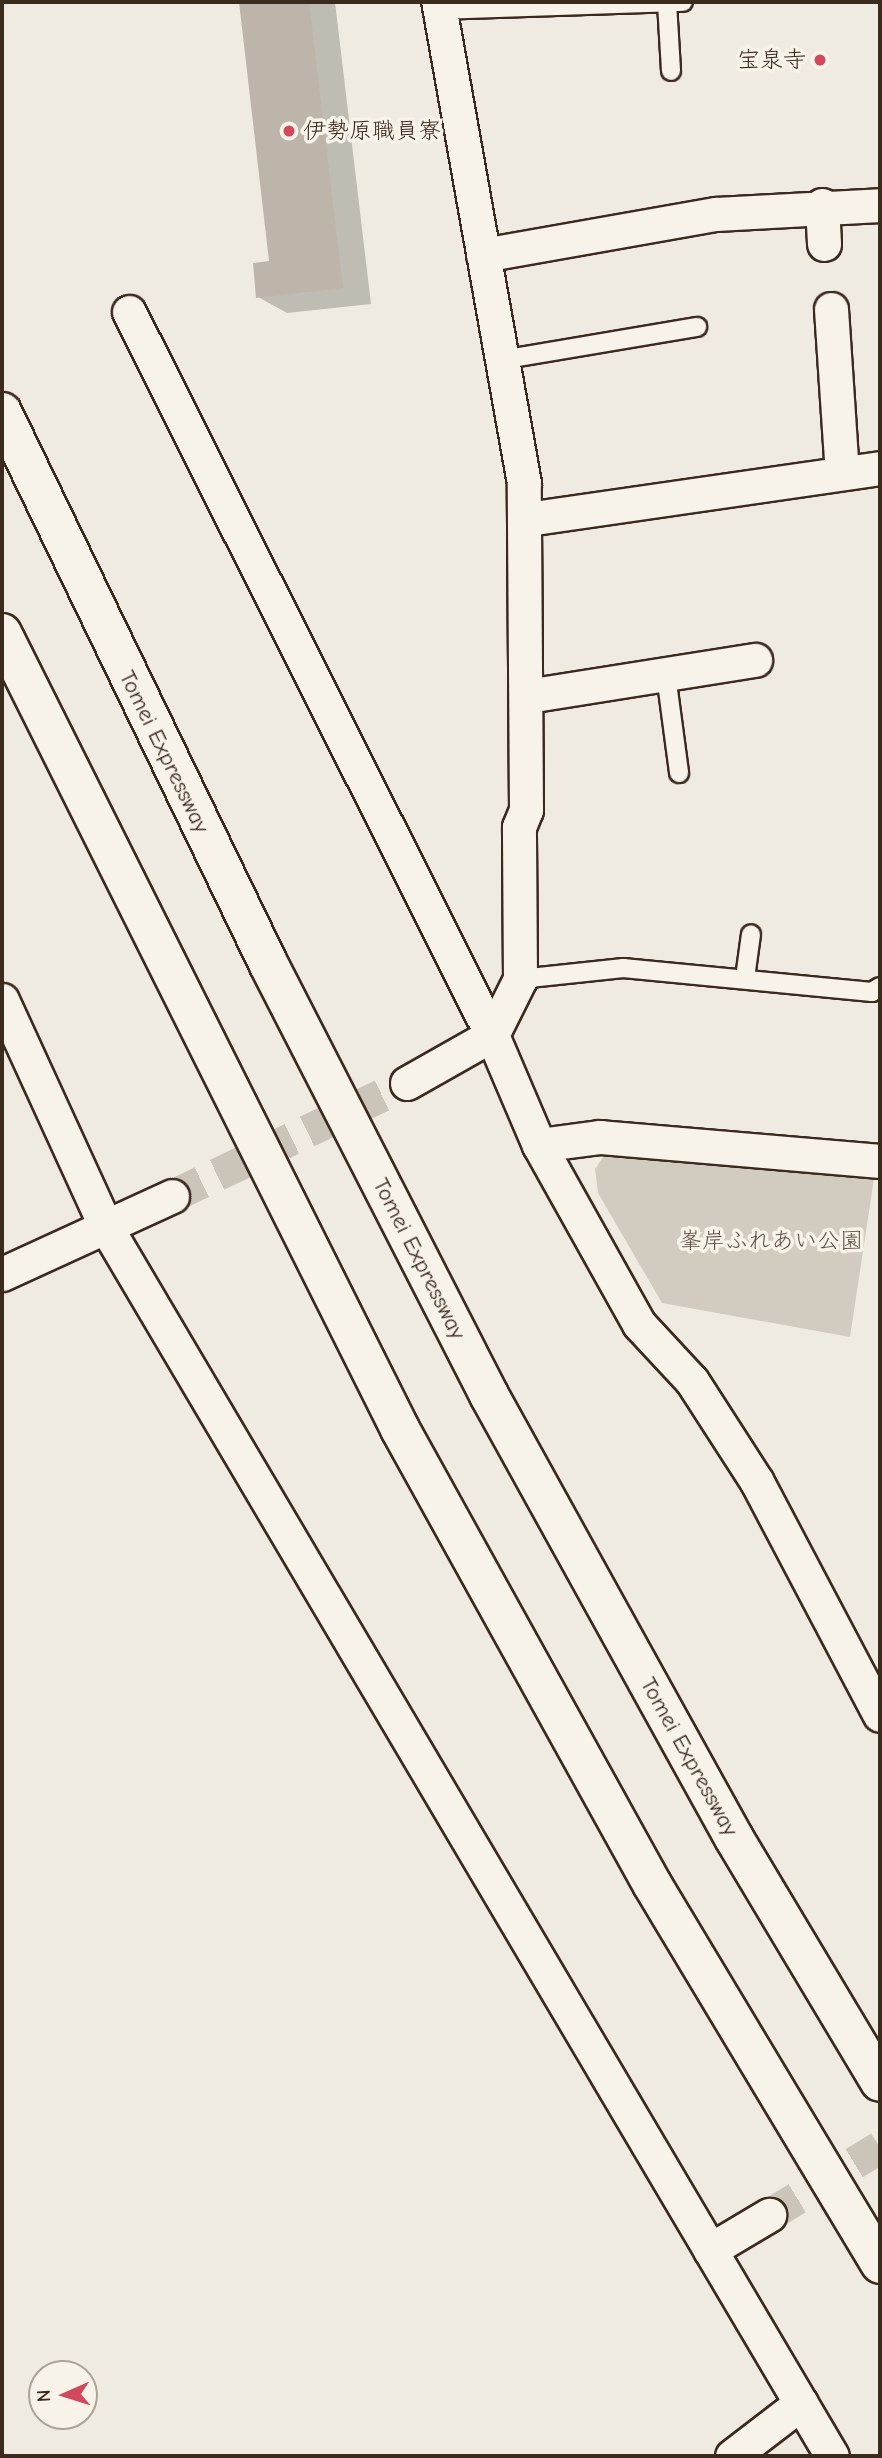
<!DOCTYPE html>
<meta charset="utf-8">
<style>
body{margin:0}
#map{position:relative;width:882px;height:2458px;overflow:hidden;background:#efebe0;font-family:"Comic Neue","Klee One",sans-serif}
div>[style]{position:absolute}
.green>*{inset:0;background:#d1cbc0}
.shadow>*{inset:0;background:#0003}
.building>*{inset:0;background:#bdb5aa}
.street-tunnel>*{height:33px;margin-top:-16.5px;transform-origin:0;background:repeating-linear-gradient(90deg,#cbc4b9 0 33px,transparent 0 50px)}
.roads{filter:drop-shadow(2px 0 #3b2a1e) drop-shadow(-2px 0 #3b2a1e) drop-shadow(0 2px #3b2a1e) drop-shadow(0 -2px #3b2a1e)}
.lane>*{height:18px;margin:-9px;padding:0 9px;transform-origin:9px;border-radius:9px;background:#f7f3e8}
.street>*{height:33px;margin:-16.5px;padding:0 16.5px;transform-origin:16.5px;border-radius:16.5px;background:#f7f3e8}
.highway>*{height:38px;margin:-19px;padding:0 19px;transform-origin:19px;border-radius:19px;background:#f7f3e8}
.dots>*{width:19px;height:19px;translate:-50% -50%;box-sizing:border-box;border:4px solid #f7f3e8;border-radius:50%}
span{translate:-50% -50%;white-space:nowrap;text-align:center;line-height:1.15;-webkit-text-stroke:7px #f7f3e8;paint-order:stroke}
.poi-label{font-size:23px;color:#3b2a1e}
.right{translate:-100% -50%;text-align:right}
.left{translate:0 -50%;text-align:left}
.street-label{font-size:23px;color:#3b2a1e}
.park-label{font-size:23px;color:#605246}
.frame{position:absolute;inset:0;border:4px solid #3b2a1e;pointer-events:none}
.north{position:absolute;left:28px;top:2360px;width:70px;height:70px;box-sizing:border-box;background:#f7f3e8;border:2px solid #aca397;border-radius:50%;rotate:267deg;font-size:19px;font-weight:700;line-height:28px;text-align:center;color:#3b2a1e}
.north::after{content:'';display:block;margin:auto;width:24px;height:32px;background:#d1495b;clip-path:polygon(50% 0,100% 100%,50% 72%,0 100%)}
</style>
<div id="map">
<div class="green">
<i style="clip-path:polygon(608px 1150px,875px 1172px,850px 1337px,662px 1303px,598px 1193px,595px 1169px)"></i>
</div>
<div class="shadow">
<i style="clip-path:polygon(240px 2px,335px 2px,371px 304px,287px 313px,258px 297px,271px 263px)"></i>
</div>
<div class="building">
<i style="clip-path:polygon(239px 2px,309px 2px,343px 288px,256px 298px,253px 263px,269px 261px)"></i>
</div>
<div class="street-tunnel">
<i style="left:172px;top:1196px;width:261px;rotate:-25.7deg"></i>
<i style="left:769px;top:2215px;width:130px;rotate:-31.5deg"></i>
</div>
<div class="roads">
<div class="lane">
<i style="left:667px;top:3px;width:68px;rotate:86.6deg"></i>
<i style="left:439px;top:10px;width:244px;rotate:-1.9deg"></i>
<i style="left:501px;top:360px;width:199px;rotate:-9.6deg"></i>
<i style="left:666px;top:675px;width:99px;rotate:82.4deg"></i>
<i style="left:745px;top:978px;width:44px;rotate:-82.2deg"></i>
<i style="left:520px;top:979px;width:104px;rotate:-6.1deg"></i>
<i style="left:623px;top:968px;width:250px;rotate:5.5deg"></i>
<i style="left:872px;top:992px;width:9px;rotate:-32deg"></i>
</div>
<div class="street">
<i style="left:822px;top:205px;width:39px;rotate:87deg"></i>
<i style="left:483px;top:255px;width:237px;rotate:-10deg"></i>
<i style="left:716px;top:214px;width:164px;rotate:-3.1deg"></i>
<i style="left:831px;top:309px;width:164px;rotate:86.2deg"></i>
<i style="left:129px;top:312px;width:809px;rotate:63.34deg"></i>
<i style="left:492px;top:1035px;width:120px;rotate:66.9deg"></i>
<i style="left:539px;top:1145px;width:205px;rotate:60.8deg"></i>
<i style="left:639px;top:1324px;width:78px;rotate:47.1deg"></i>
<i style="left:692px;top:1381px;width:120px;rotate:57.2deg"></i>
<i style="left:757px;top:1482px;width:263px;rotate:62.2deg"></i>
<i style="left:527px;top:519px;width:357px;rotate:-8.2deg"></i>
<i style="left:527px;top:696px;width:231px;rotate:-9deg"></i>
<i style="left:2px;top:1000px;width:250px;rotate:65.4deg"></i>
<i style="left:106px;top:1227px;width:1427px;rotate:59.43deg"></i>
<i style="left:407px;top:1083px;width:98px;rotate:-29.5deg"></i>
<i style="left:492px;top:1035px;width:63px;rotate:-63.4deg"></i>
<i style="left:520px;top:979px;width:152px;rotate:-90.4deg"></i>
<i style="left:519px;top:827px;width:18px;rotate:-68deg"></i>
<i style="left:526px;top:810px;width:327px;rotate:-90.4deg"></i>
<i style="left:524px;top:483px;width:489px;rotate:-100.1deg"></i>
<i style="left:539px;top:1145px;width:62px;rotate:-7.5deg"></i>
<i style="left:600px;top:1137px;width:281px;rotate:4.9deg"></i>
<i style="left:2px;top:1274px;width:187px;rotate:-24.6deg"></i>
<i style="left:710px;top:2250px;width:69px;rotate:-30.7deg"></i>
<i style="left:732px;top:2456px;width:87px;rotate:-37.5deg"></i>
</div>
<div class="highway">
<i style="left:2px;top:412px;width:612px;rotate:64.23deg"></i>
<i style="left:268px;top:963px;width:485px;rotate:62.9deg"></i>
<i style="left:489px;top:1395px;width:506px;rotate:61.06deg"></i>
<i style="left:734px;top:1838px;width:284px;rotate:59.1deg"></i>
<i style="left:2px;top:633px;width:890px;rotate:63.43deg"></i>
<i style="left:400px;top:1429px;width:520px;rotate:61.02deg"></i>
<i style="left:652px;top:1884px;width:443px;rotate:59deg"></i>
</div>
</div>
<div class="dots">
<i style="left:820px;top:60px;background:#d1495b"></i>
<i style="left:289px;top:131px;background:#d1495b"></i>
</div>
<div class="poi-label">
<span class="right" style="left:806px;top:60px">宝泉寺</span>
<span class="left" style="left:303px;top:131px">伊勢原職員寮</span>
</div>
<div class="street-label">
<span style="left:164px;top:752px;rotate:64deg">Tomei Expressway</span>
<span style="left:419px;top:1259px;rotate:63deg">Tomei Expressway</span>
<span style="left:689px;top:1757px;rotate:61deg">Tomei Expressway</span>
</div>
<div class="park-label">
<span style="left:771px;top:1241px">峯岸ふれあい公園</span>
</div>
<div class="frame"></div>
<div class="north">N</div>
</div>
